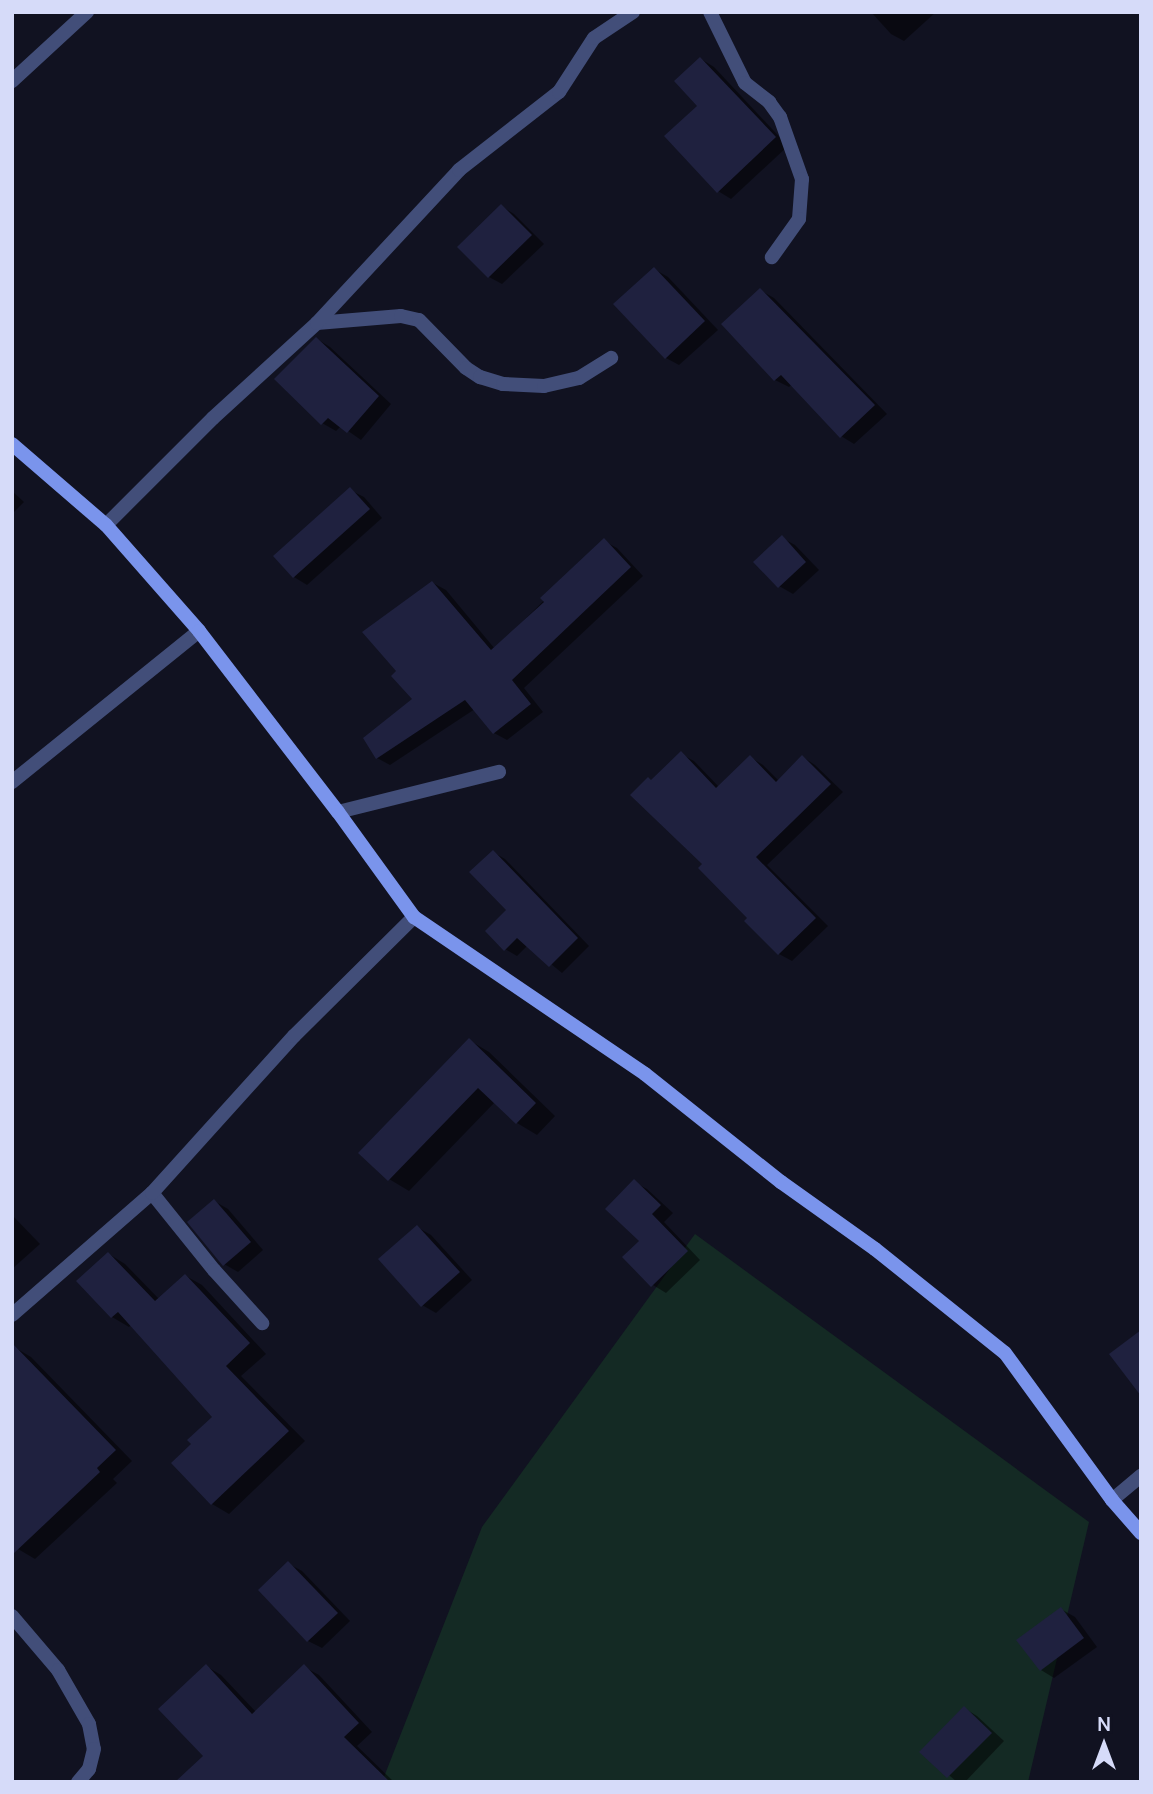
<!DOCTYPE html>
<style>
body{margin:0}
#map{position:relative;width:1153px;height:1794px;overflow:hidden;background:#111221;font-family:Manrope,sans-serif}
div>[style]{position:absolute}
.green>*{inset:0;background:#142a24}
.shadow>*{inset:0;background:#0007}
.building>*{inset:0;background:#1f213f}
.street>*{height:14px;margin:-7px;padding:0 7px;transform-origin:7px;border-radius:7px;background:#424e79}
.secondary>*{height:14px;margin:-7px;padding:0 7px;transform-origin:7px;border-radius:7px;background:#7a94ec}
span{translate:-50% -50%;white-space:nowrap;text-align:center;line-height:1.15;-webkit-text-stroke:5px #111221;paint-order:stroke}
.frame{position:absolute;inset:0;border:14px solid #d6dbf9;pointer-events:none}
.north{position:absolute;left:1069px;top:1710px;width:70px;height:70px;-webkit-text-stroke:5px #111221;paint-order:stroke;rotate:0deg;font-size:19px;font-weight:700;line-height:28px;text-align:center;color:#d6dbf9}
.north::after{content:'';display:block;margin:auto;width:24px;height:32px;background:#d6dbf9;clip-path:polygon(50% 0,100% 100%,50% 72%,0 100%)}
</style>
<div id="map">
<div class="green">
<i style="clip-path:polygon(695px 1234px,1089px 1522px,1028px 1782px,382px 1782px,482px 1527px)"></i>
</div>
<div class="shadow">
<i style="clip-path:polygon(871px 12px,936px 12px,904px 41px,891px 34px)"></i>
<i style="clip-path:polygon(701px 59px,714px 67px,788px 146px,731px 199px,718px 191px,699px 106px)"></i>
<i style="clip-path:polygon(501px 206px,514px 214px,544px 244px,502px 284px,489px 277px)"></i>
<i style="clip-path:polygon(654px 269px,668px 277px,718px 330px,679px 365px,666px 358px)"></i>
<i style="clip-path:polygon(760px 290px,774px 298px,887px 414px,854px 444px,841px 436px,792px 384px,789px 387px,775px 380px)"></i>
<i style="clip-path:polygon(317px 339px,330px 347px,391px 404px,361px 440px,341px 426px,336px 431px,322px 423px)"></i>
<i style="clip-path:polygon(350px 490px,364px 497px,382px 518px,307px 585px,294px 577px)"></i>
<i style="clip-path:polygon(12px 491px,24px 502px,12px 514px)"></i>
<i style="clip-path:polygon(782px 538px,795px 545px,819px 570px,793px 594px,779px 586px)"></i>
<i style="clip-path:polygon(604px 541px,617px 548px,643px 576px,524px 688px,543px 712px,507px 740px,494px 733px,475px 709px,390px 765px,377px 758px,414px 699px,399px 671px,433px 583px,446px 590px,495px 649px)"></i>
<i style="clip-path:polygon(681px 754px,694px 761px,719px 787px,750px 757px,763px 765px,779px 781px,803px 757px,815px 765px,843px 792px,767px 865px,828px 926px,792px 961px,779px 954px,704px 864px,652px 782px)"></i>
<i style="clip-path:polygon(493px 852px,505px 859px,589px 946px,562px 973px,528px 945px,517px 956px,505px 949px,508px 910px)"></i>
<i style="clip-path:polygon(469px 1040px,489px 1052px,555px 1116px,537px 1135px,517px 1123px,495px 1102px,409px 1191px,389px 1179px)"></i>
<i style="clip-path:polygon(634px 1182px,647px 1189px,673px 1213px,664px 1222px,700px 1260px,666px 1293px,653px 1285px)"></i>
<i style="clip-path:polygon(214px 1201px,228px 1209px,263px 1250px,238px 1272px,224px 1264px)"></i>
<i style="clip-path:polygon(12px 1215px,40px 1244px,12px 1269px)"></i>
<i style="clip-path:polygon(417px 1227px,431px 1235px,472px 1280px,436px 1313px,422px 1305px)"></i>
<i style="clip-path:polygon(109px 1254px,125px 1264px,159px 1299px,186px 1276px,202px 1285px,266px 1354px,241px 1376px,305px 1441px,229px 1514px,212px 1504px,173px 1463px,193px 1444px,214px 1417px,131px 1325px,129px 1327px,112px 1317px,79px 1281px)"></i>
<i style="clip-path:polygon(14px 1347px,31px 1357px,132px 1461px,113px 1479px,117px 1483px,35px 1559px,18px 1549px)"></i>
<i style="clip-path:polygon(289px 1564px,302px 1571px,350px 1621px,322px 1648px,308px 1641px)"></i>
<i style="clip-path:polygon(1061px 1609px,1075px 1617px,1097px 1647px,1054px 1678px,1041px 1670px)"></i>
<i style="clip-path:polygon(206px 1666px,221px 1675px,256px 1712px,304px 1667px,319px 1675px,372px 1732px,357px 1746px,394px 1782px,339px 1782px,206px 1756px)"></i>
<i style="clip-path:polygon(964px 1708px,977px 1716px,1004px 1741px,965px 1782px,957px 1782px,922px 1752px)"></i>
</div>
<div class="building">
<i style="clip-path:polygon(700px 57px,776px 137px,717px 193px,664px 136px,697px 106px,674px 81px)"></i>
<i style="clip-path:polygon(501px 204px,532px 235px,488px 278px,457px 247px)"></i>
<i style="clip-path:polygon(654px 267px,705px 321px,665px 359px,613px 304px)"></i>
<i style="clip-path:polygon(760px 288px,875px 405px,840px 438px,781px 375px,774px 381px,721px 324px)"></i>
<i style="clip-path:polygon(316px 337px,379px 396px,347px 433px,328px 418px,321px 425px,274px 379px)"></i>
<i style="clip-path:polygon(350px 487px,370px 509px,293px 578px,273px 556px)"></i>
<i style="clip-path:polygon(782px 535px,806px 562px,778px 588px,753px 562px)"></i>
<i style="clip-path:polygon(604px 538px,631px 567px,512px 680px,531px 704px,493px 734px,465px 700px,376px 759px,363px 738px,412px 699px,391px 676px,396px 671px,362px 632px,432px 581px,491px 650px,544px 602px,540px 598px)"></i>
<i style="clip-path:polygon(681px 751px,716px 788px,750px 755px,776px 782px,802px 755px,831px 784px,756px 857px,816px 918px,778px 955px,744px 921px,747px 918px,698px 868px,702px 864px,630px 795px,648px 777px,651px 780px)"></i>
<i style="clip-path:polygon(493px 850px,578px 938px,549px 967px,517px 938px,504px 951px,485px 931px,506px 910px,469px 872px)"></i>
<i style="clip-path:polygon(469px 1038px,536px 1103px,516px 1124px,478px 1088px,388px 1181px,358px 1153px)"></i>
<i style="clip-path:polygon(634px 1179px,661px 1205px,652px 1214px,688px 1251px,651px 1287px,622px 1257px,639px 1241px,605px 1209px)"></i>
<i style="clip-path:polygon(214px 1199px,251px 1242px,223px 1266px,187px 1222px)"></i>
<i style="clip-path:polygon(417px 1225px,460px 1272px,421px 1307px,378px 1259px)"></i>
<i style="clip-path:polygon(108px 1252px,155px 1301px,185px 1274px,250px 1343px,226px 1366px,289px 1431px,211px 1505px,171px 1463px,191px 1444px,187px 1440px,212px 1417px,118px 1312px,111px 1318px,76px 1281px)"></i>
<i style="clip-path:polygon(1141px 1330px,1141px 1396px,1109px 1354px)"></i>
<i style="clip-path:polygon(12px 1343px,116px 1450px,97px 1468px,100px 1472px,12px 1555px)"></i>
<i style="clip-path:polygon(288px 1561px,338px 1613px,307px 1642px,258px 1590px)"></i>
<i style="clip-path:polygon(1061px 1607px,1084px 1638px,1040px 1671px,1016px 1640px)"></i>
<i style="clip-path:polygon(206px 1664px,252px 1714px,304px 1664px,359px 1723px,344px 1737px,390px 1782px,175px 1782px,203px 1756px,158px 1709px)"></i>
<i style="clip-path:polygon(964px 1706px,992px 1733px,947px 1778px,919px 1752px)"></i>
</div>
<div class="street">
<i style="left:710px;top:12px;width:79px;rotate:63.8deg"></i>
<i style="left:745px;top:83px;width:31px;rotate:38deg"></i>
<i style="left:769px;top:102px;width:19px;rotate:54deg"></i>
<i style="left:780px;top:117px;width:66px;rotate:70.5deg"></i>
<i style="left:802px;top:179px;width:40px;rotate:94.3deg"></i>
<i style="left:799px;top:219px;width:47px;rotate:125.4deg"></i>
<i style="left:12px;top:81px;width:102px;rotate:-42.6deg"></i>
<i style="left:317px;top:323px;width:84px;rotate:-4.8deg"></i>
<i style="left:401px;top:316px;width:18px;rotate:13deg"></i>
<i style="left:419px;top:320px;width:67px;rotate:45.6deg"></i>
<i style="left:466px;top:368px;width:17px;rotate:33deg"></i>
<i style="left:480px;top:377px;width:24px;rotate:17deg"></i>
<i style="left:503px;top:384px;width:41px;rotate:2.8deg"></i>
<i style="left:544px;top:386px;width:36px;rotate:-13deg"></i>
<i style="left:579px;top:378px;width:38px;rotate:-32deg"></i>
<i style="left:106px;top:525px;width:151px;rotate:-45deg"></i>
<i style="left:213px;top:418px;width:141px;rotate:-42.4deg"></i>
<i style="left:317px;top:323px;width:209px;rotate:-47.1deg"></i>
<i style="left:459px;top:170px;width:127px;rotate:-38deg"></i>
<i style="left:559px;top:92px;width:64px;rotate:-57.1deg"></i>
<i style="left:594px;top:38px;width:47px;rotate:-33.7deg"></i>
<i style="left:12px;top:782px;width:240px;rotate:-38.9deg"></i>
<i style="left:338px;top:812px;width:166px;rotate:-14deg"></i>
<i style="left:152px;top:1193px;width:99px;rotate:51.2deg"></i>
<i style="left:214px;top:1270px;width:72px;rotate:47.8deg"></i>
<i style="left:12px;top:1315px;width:186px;rotate:-41.1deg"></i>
<i style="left:152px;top:1193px;width:212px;rotate:-47.9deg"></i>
<i style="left:294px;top:1036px;width:169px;rotate:-44.8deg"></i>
<i style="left:1112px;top:1500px;width:38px;rotate:-40deg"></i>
<i style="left:12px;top:1616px;width:71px;rotate:49.6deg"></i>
<i style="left:58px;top:1670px;width:62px;rotate:60.1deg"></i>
<i style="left:89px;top:1724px;width:25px;rotate:79deg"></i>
<i style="left:94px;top:1749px;width:21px;rotate:104deg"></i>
<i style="left:89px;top:1769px;width:17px;rotate:130deg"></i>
</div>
<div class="secondary">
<i style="left:12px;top:444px;width:124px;rotate:40.8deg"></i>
<i style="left:106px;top:525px;width:141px;rotate:48.7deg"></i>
<i style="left:199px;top:631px;width:228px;rotate:52.5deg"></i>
<i style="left:338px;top:812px;width:130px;rotate:54.1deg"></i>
<i style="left:414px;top:917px;width:279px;rotate:34.2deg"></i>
<i style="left:645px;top:1074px;width:174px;rotate:38.5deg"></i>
<i style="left:781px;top:1182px;width:115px;rotate:35.5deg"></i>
<i style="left:875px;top:1249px;width:166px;rotate:38.7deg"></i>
<i style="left:1005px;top:1353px;width:182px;rotate:53.9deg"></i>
<i style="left:1112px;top:1500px;width:44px;rotate:48.7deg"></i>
</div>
<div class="frame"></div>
<div class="north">N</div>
</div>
